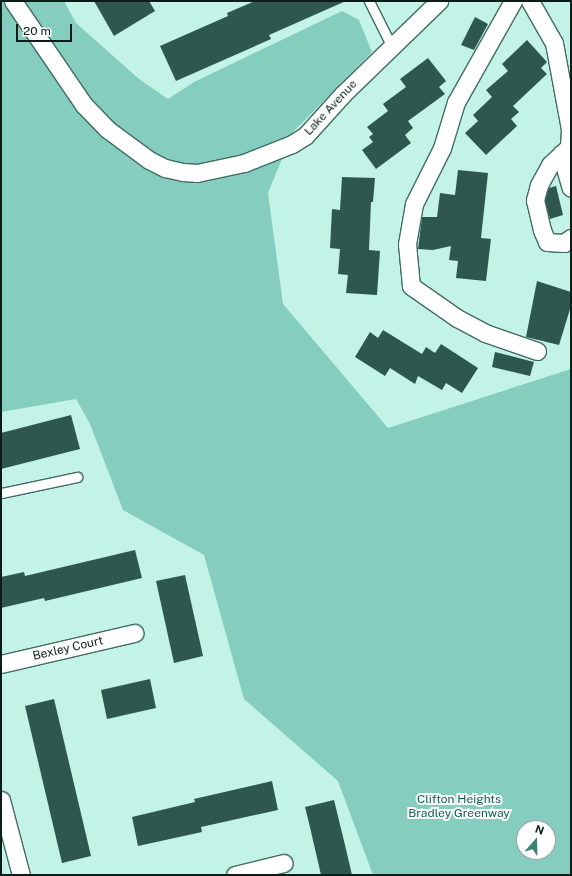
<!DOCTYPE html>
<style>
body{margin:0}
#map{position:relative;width:572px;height:876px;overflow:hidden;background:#c3f2e7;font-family:"Public Sans",sans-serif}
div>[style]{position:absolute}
.green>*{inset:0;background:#85cdbf}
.building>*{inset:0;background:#2d574f}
.roads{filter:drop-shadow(1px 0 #416c63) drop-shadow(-1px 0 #416c63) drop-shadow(0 1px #416c63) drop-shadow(0 -1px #416c63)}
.service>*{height:9px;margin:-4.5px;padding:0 4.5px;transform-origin:4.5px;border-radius:4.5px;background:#fff}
.minor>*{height:17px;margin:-8.5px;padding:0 8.5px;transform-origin:8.5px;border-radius:8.5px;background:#fff}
span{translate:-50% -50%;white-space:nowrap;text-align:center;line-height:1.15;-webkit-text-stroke:4px #fff;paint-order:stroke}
.street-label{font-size:12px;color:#0b1d19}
.park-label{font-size:12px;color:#095e52}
.frame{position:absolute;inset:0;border:2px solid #0b1d19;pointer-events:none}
.north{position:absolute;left:516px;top:820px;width:40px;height:40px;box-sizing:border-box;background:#fff;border:1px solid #9da5a3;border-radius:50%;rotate:20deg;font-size:11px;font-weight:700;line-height:16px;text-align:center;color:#0b1d19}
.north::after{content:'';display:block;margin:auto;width:14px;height:18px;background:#3c8074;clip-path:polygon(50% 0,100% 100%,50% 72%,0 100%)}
.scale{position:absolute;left:16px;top:24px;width:56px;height:18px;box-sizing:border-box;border:2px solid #0b1d19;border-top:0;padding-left:5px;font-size:12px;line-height:14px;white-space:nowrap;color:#0b1d19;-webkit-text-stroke:3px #fff;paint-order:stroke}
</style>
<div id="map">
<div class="green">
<i style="clip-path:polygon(evenodd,1px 1px,64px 1px,76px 23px,139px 79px,168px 99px,194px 82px,342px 11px,359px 20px,372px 52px,293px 132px,268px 193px,283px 304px,388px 428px,571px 369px,571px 875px,373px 875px,338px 781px,244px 699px,204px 555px,123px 510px,90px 424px,76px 399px,1px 412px,1px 1px,524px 828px,548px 828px,548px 852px,524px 852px,524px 828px)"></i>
</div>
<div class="building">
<i style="clip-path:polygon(94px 1px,149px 1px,155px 11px,114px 36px)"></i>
<i style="clip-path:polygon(255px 1px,346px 1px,269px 35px,271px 39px,176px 81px,160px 46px,228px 16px,227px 13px)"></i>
<i style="clip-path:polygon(475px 17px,488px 24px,474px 50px,461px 45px)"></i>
<i style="clip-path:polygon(527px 40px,547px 62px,541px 68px,547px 74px,513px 106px,519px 112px,511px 119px,517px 126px,486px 155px,465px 133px,478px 121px,473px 115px,492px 97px,486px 90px,508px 71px,502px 64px)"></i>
<i style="clip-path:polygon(428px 58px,446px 81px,439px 87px,445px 94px,408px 121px,413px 128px,405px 135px,411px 143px,376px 169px,362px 150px,373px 142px,369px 137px,373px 134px,367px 127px,388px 111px,383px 104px,406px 87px,400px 79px)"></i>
<i style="clip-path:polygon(458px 170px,488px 173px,481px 238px,491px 239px,486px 281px,456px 278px,458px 261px,449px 260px,451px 246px,433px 250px,418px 249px,422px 217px,437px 217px,440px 193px,455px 195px)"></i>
<i style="clip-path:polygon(342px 177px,375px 178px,373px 202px,371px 202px,369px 250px,380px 251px,377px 295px,346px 293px,348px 275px,338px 274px,340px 249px,330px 248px,332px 209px,340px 210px)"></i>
<i style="clip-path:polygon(556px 186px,563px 215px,550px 219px,545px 200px,549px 188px)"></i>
<i style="clip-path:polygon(537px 281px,571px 292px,571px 306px,559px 345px,526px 337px)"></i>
<i style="clip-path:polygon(383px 330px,422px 354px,426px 347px,435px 353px,441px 344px,478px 368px,462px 393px,446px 383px,442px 390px,418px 376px,415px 384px,390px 368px,385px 376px,355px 357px,370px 332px,378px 338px)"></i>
<i style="clip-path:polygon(495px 352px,534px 362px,530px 376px,492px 367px)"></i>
<i style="clip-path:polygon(71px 415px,80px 449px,1px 469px,1px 433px)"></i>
<i style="clip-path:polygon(135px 550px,142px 578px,45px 601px,44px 598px,1px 608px,1px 577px,24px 572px,25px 576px)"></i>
<i style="clip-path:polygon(185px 575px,203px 656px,174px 663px,156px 581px)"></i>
<i style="clip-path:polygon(150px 679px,156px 708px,107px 719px,101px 690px)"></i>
<i style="clip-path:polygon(54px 699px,91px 856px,62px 863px,25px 706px)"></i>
<i style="clip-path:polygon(272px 781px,278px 810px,201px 827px,202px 832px,138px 846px,132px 817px,195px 802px,194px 799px)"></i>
<i style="clip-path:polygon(334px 800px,345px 845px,352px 875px,321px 875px,309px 823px,305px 807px)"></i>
</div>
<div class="roads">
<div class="service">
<i style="left:369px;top:1px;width:51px;rotate:63.4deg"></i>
<i style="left:1px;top:493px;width:78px;rotate:-11.9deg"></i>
</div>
<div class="minor">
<i style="left:13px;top:1px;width:126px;rotate:55.7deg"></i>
<i style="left:84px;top:105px;width:33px;rotate:46deg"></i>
<i style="left:107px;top:129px;width:52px;rotate:36.4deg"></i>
<i style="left:149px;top:160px;width:18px;rotate:27deg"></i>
<i style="left:165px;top:168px;width:18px;rotate:13deg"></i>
<i style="left:183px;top:172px;width:14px;rotate:4deg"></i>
<i style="left:197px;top:173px;width:48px;rotate:-12deg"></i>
<i style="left:244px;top:163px;width:52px;rotate:-21.6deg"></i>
<i style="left:292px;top:144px;width:15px;rotate:-32deg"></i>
<i style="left:305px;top:136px;width:57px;rotate:-47.9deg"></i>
<i style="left:343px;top:94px;width:134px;rotate:-44.1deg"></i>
<i style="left:513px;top:1px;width:116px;rotate:119.4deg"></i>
<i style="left:456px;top:102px;width:48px;rotate:106.9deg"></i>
<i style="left:442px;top:148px;width:63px;rotate:116.6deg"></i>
<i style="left:414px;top:204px;width:41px;rotate:99.9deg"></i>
<i style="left:407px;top:244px;width:42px;rotate:84.6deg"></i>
<i style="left:411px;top:286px;width:56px;rotate:34.8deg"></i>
<i style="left:457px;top:318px;width:32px;rotate:28deg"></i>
<i style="left:485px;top:333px;width:55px;rotate:19.1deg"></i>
<i style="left:530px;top:1px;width:48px;rotate:60.3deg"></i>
<i style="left:554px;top:43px;width:87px;rotate:79.5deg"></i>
<i style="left:570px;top:129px;width:18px;rotate:93deg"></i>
<i style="left:569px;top:147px;width:26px;rotate:137deg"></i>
<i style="left:550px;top:165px;width:23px;rotate:119deg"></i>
<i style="left:539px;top:185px;width:16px;rotate:105deg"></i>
<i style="left:535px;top:200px;width:31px;rotate:77deg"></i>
<i style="left:542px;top:230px;width:13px;rotate:67deg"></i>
<i style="left:547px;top:242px;width:17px;rotate:3deg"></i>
<i style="left:564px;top:243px;width:9px;rotate:-36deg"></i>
<i style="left:561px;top:154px;width:35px;rotate:74deg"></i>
<i style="left:1px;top:664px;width:137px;rotate:-13.1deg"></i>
<i style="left:1px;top:800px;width:78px;rotate:75.1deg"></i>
<i style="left:235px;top:875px;width:50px;rotate:-13.8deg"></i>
</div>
</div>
<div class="street-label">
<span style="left:331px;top:108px;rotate:-47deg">Lake Avenue</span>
<span style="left:68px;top:649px;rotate:-13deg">Bexley Court</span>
</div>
<div class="park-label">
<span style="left:459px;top:807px">Clifton Heights<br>Bradley Greenway</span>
</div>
<div class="frame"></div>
<div class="north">N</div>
<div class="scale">20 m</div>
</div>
